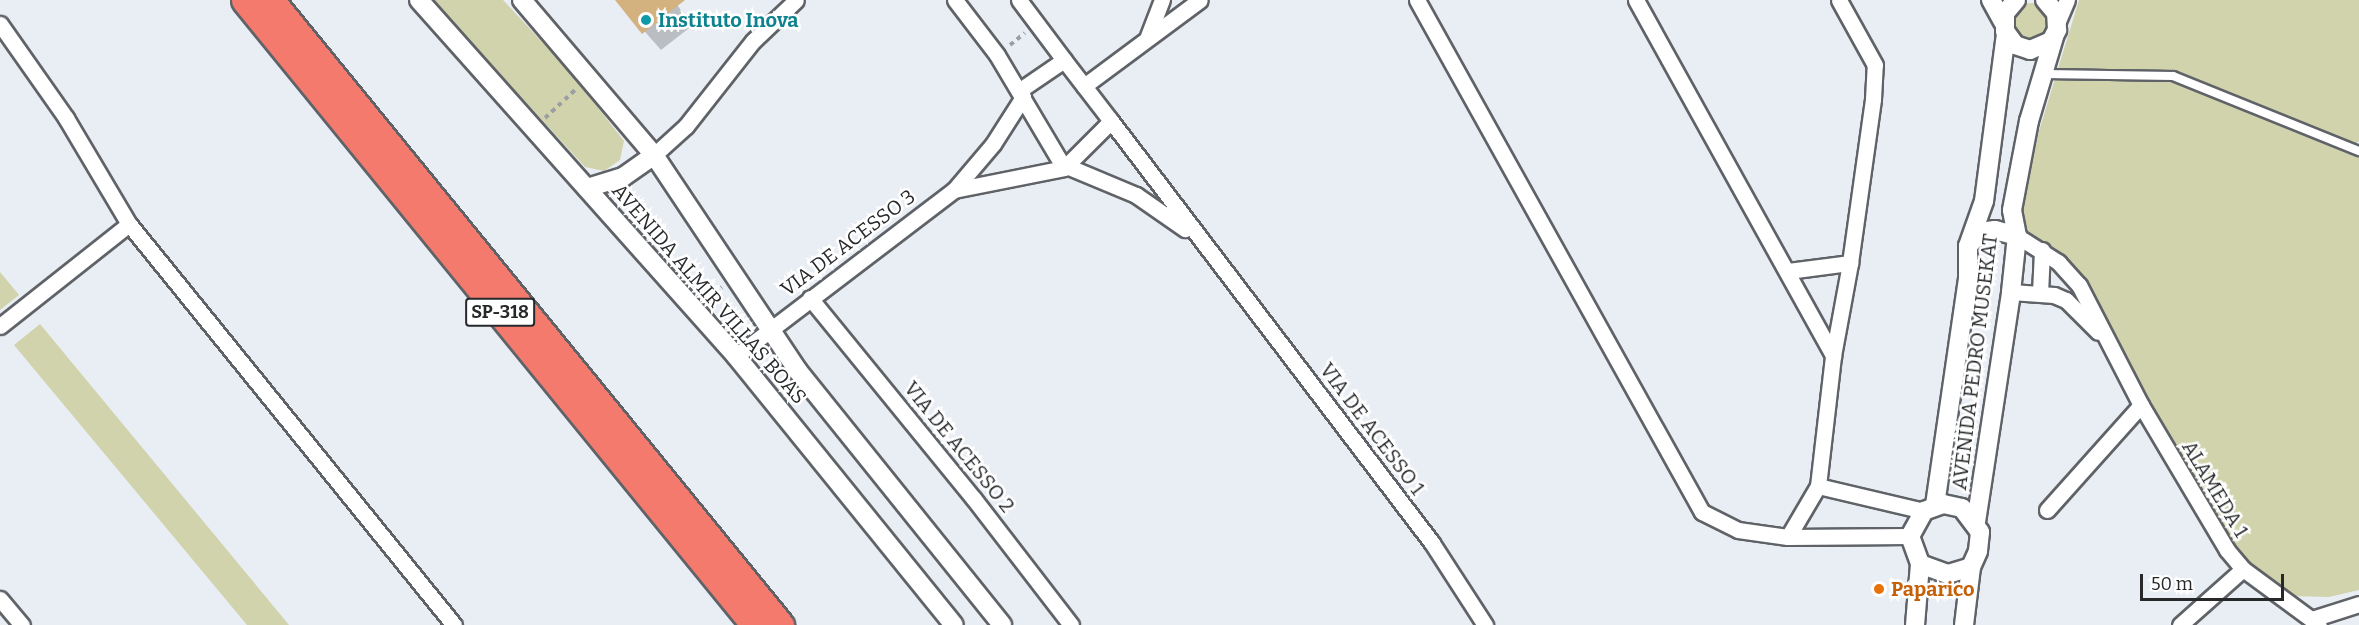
<!DOCTYPE html>
<style>
body{margin:0}
#map{position:relative;width:2359px;height:625px;overflow:hidden;background:#e9eef4;font-family:Bitter,serif}
div>[style]{position:absolute}
.green>*{inset:0;background:#d0d3ab}
.round{border-radius:50%}
.shadow>*{inset:0;background:#0003}
.building>*{inset:0;background:#d3b280}
.path>*{height:4px;margin-top:-2px;transform-origin:0;background:repeating-linear-gradient(90deg,#9b9fa4 0 4.5px,transparent 0 9px)}
.roads{filter:drop-shadow(2px 0 #5f6368) drop-shadow(-2px 0 #5f6368) drop-shadow(0 2px #5f6368) drop-shadow(0 -2px #5f6368)}
.service>*{height:8px;margin:-4px;padding:0 4px;transform-origin:4px;border-radius:4px;background:#fff}
.minor>*{height:15px;margin:-7.5px;padding:0 7.5px;transform-origin:7.5px;border-radius:7.5px;background:#fff}
.tertiary>*{height:18px;margin:-9px;padding:0 9px;transform-origin:9px;border-radius:9px;background:#fff}
.motorway>*{height:27px;margin:-13.5px;padding:0 13.5px;transform-origin:13.5px;border-radius:13.5px;background:#f47a6e}
.dots>*{width:16px;height:16px;translate:-50% -50%;box-sizing:border-box;border:3px solid #fff;border-radius:50%}
span{translate:-50% -50%;white-space:nowrap;text-align:center;line-height:1.15;-webkit-text-stroke:5px #fff;paint-order:stroke}
.shield-label span{padding:2px 4px;background:#fff;border:2px solid;border-radius:4px;-webkit-text-stroke-width:0}
.shield-label{font-size:18px;color:#26282a;font-weight:700}
.culture-label{font-size:20px;color:#0d838f;font-weight:700}
.left{translate:0 -50%;text-align:left}
.street-label{font-size:20px;color:#26282a}
.food-label{font-size:20px;color:#c56008;font-weight:700}
.scale{position:absolute;left:2140px;top:574px;width:144px;height:27px;box-sizing:border-box;border:3px solid #26282a;border-top:0;padding-left:8px;font-size:18px;line-height:21px;white-space:nowrap;color:#26282a;-webkit-text-stroke:4px #fff;paint-order:stroke}
</style>
<div id="map">
<div class="green">
<i style="clip-path:polygon(432px 0,503px 0,571px 73px,624px 141px,620px 160px,604px 171px,585px 167px)"></i>
<i style="clip-path:polygon(2079px 0,2359px 0,2359px 141px,2352px 147px,2359px 157px,2359px 590px,2329px 597px,2289px 596px,2246px 562px,2229px 541px,2088px 291px,2023px 234px,2020px 217px,2039px 131px)"></i>
<i class="round" style="left:2012px;top:3px;width:38px;height:38px"></i>
<i style="clip-path:polygon(0 272px,19px 295px,0 310px)"></i>
<i style="clip-path:polygon(40px 324px,289px 625px,247px 625px,14px 345px)"></i>
</div>
<div class="shadow">
<i style="clip-path:polygon(617px 0,673px 0,693px 25px,661px 50px)"></i>
</div>
<div class="building">
<i style="clip-path:polygon(615px 0,685px 0,642px 34px)"></i>
</div>
<div class="path">
<i style="left:1010px;top:45px;width:19px;rotate:-39deg"></i>
<i style="left:545px;top:118px;width:41px;rotate:-43deg"></i>
<i style="left:707px;top:299px;width:19px;rotate:-39deg"></i>
</div>
<div class="roads">
<div class="service">
<i style="left:2045px;top:74px;width:128px;rotate:0.9deg"></i>
<i style="left:2173px;top:76px;width:201px;rotate:22deg"></i>
</div>
<div class="minor">
<i style="left:955px;top:0;width:69px;rotate:52.6deg"></i>
<i style="left:997px;top:55px;width:131px;rotate:59.3deg"></i>
<i style="left:1064px;top:168px;width:66px;rotate:-45deg"></i>
<i style="left:1111px;top:121px;width:77px;rotate:-127.6deg"></i>
<i style="left:1064px;top:60px;width:53px;rotate:145.7deg"></i>
<i style="left:1019px;top:0;width:75px;rotate:53.1deg"></i>
<i style="left:1417px;top:0;width:586px;rotate:60.9deg"></i>
<i style="left:1702px;top:512px;width:40px;rotate:26.6deg"></i>
<i style="left:1738px;top:530px;width:50px;rotate:8deg"></i>
<i style="left:1788px;top:537px;width:122px;rotate:-0.5deg"></i>
<i style="left:1636px;top:0;width:407px;rotate:61deg"></i>
<i style="left:2058px;top:21px;width:23px;rotate:-67deg"></i>
<i style="left:0;top:24px;width:115px;rotate:54.9deg"></i>
<i style="left:66px;top:118px;width:123px;rotate:59.3deg"></i>
<i style="left:129px;top:224px;width:516px;rotate:50.98deg"></i>
<i style="left:1148px;top:36px;width:39px;rotate:-69deg"></i>
<i style="left:1084px;top:86px;width:144px;rotate:-36.6deg"></i>
<i style="left:1111px;top:121px;width:530px;rotate:52.74deg"></i>
<i style="left:1432px;top:543px;width:98px;rotate:57.1deg"></i>
<i style="left:654px;top:155px;width:43px;rotate:-42.2deg"></i>
<i style="left:686px;top:126px;width:108px;rotate:-51.8deg"></i>
<i style="left:753px;top:41px;width:59px;rotate:-43.6deg"></i>
<i style="left:1069px;top:167px;width:73px;rotate:22.7deg"></i>
<i style="left:1136px;top:195px;width:60px;rotate:34.8deg"></i>
<i style="left:954px;top:190px;width:112px;rotate:-11.3deg"></i>
<i style="left:2017px;top:236px;width:49px;rotate:32.4deg"></i>
<i style="left:2058px;top:262px;width:31px;rotate:48deg"></i>
<i style="left:2079px;top:285px;width:135px;rotate:62.7deg"></i>
<i style="left:2141px;top:405px;width:169px;rotate:59.3deg"></i>
<i style="left:2227px;top:550px;width:25px;rotate:50deg"></i>
<i style="left:2243px;top:569px;width:94px;rotate:36.4deg"></i>
<i style="left:1788px;top:271px;width:63px;rotate:-7.4deg"></i>
<i style="left:2011px;top:292px;width:43px;rotate:4deg"></i>
<i style="left:2054px;top:295px;width:13px;rotate:23deg"></i>
<i style="left:2066px;top:300px;width:45px;rotate:45deg"></i>
<i style="left:2040px;top:293px;width:43px;rotate:-87.3deg"></i>
<i style="left:810px;top:298px;width:259px;rotate:50.8deg"></i>
<i style="left:974px;top:499px;width:159px;rotate:52.4deg"></i>
<i style="left:0;top:326px;width:164px;rotate:-38.3deg"></i>
<i style="left:736px;top:356px;width:274px;rotate:-37.3deg"></i>
<i style="left:954px;top:190px;width:60px;rotate:-49.7deg"></i>
<i style="left:993px;top:144px;width:56px;rotate:-57.4deg"></i>
<i style="left:1818px;top:486px;width:109px;rotate:13.3deg"></i>
<i style="left:2047px;top:510px;width:141px;rotate:-48.2deg"></i>
<i style="left:1788px;top:537px;width:59px;rotate:-59.5deg"></i>
<i style="left:1818px;top:486px;width:131px;rotate:-83.4deg"></i>
<i style="left:1833px;top:356px;width:95px;rotate:-79.6deg"></i>
<i style="left:1850px;top:263px;width:166px;rotate:-82deg"></i>
<i style="left:1873px;top:99px;width:34px;rotate:-87deg"></i>
<i style="left:1875px;top:65px;width:74px;rotate:-119deg"></i>
<i style="left:0;top:599px;width:34px;rotate:50deg"></i>
<i style="left:2312px;top:619px;width:49px;rotate:-17.7deg"></i>
<i style="left:2180px;top:625px;width:84px;rotate:-41.6deg"></i>
</div>
<div class="tertiary">
<i style="left:419px;top:0;width:477px;rotate:48.3deg"></i>
<i style="left:736px;top:356px;width:346px;rotate:51deg"></i>
<i style="left:522px;top:0;width:204px;rotate:49.6deg"></i>
<i style="left:654px;top:155px;width:260px;rotate:56.3deg"></i>
<i style="left:798px;top:371px;width:326px;rotate:51.2deg"></i>
<i style="left:1991px;top:0;width:25px;rotate:61deg"></i>
<i style="left:2016px;top:0;width:17px;rotate:130deg"></i>
<i style="left:2005px;top:13px;width:18px;rotate:90deg"></i>
<i style="left:2005px;top:31px;width:17px;rotate:54deg"></i>
<i style="left:2015px;top:45px;width:16px;rotate:18deg"></i>
<i style="left:2030px;top:50px;width:23px;rotate:-23deg"></i>
<i style="left:2051px;top:41px;width:13px;rotate:-61deg"></i>
<i style="left:2057px;top:30px;width:17px;rotate:-93deg"></i>
<i style="left:2056px;top:13px;width:17px;rotate:-130deg"></i>
<i style="left:587px;top:188px;width:38px;rotate:-17deg"></i>
<i style="left:623px;top:177px;width:38px;rotate:-35deg"></i>
<i style="left:1969px;top:245px;width:17px;rotate:-50deg"></i>
<i style="left:1980px;top:232px;width:15px;rotate:-8deg"></i>
<i style="left:1995px;top:230px;width:23px;rotate:15deg"></i>
<i style="left:1935px;top:505px;width:227px;rotate:-81.7deg"></i>
<i style="left:1968px;top:280px;width:34px;rotate:-90deg"></i>
<i style="left:1968px;top:246px;width:48px;rotate:-70.4deg"></i>
<i style="left:1984px;top:201px;width:167px;rotate:-82.5deg"></i>
<i style="left:1976px;top:522px;width:233px;rotate:-81.3deg"></i>
<i style="left:2011px;top:292px;width:56px;rotate:-83.9deg"></i>
<i style="left:2017px;top:236px;width:26px;rotate:-101deg"></i>
<i style="left:2012px;top:210px;width:91px;rotate:-79.2deg"></i>
<i style="left:2029px;top:121px;width:91px;rotate:-73.4deg"></i>
<i style="left:1915px;top:625px;width:61px;rotate:-85.3deg"></i>
<i style="left:1964px;top:625px;width:58px;rotate:-83.1deg"></i>
<i style="left:1971px;top:567px;width:17px;rotate:-66deg"></i>
<i style="left:1978px;top:551px;width:19px;rotate:-84deg"></i>
<i style="left:1980px;top:532px;width:30px;rotate:-127deg"></i>
<i style="left:1962px;top:508px;width:19px;rotate:-168deg"></i>
<i style="left:1943px;top:504px;width:20px;rotate:160deg"></i>
<i style="left:1924px;top:511px;width:29px;rotate:119deg"></i>
<i style="left:1910px;top:536px;width:30px;rotate:70deg"></i>
<i style="left:1920px;top:564px;width:30px;rotate:20deg"></i>
<i style="left:1948px;top:574px;width:24px;rotate:-17deg"></i>
</div>
<div class="motorway">
<i style="left:245px;top:0;width:807px;rotate:50.79deg"></i>
<i style="left:270px;top:0;width:807px;rotate:50.79deg"></i>
</div>
</div>
<div class="dots">
<i style="left:646px;top:20px;background:#0f9aa8"></i>
<i style="left:1879px;top:589px;background:#e8710a"></i>
</div>
<div class="shield-label">
<span style="left:500px;top:312px">SP-318</span>
</div>
<div class="culture-label">
<span class="left" style="left:658px;top:20px">Instituto Inova</span>
</div>
<div class="street-label">
<span style="left:848px;top:243px;rotate:-37deg">VIA DE ACESSO 3</span>
<span style="left:709px;top:294px;rotate:49deg">AVENIDA ALMIR VILLAS BOAS</span>
<span style="left:1975px;top:362px;rotate:-83deg">AVENIDA PEDRO MUSEKAT</span>
<span style="left:1372px;top:429px;rotate:53deg">VIA DE ACESSO 1</span>
<span style="left:959px;top:447px;rotate:51deg">VIA DE ACESSO 2</span>
<span style="left:2215px;top:489px;rotate:59deg">ALAMEDA 1</span>
</div>
<div class="food-label">
<span class="left" style="left:1891px;top:589px">Paparico</span>
</div>
<div class="scale">50 m</div>
</div>
